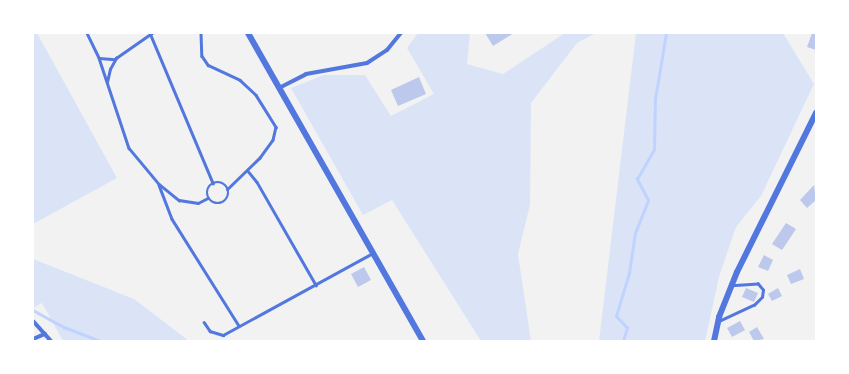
<!DOCTYPE html>
<style>
body{margin:0}
#map{position:relative;width:849px;height:374px;overflow:hidden;background:#f2f2f2;font-family:"DM Sans",sans-serif}
div>[style]{position:absolute}
.green>*{inset:0;background:#dbe4f7}
.stream>*{height:2.5px;margin:-1.25px;padding:0 1.25px;transform-origin:1.25px;border-radius:1.25px;background:#bfd3fe}
.building>*{inset:0;background:#bdc9ec}
.service>*{height:2.5px;margin:-1.25px;padding:0 1.25px;transform-origin:1.25px;border-radius:1.25px;background:#5277de}
.service>.ring{margin:-1.25px;padding:0;box-sizing:content-box;background:none;border:2.5px solid #5277de;border-radius:50%}
.minor>*{height:4px;margin:-2px;padding:0 2px;transform-origin:2px;border-radius:2px;background:#5277de}
.tertiary>*{height:6px;margin:-3px;padding:0 3px;transform-origin:3px;border-radius:3px;background:#5277de}
span{translate:-50% -50%;white-space:nowrap;text-align:center;line-height:1.15;-webkit-text-stroke:3px #fff;paint-order:stroke}
.frame{position:absolute;inset:0;border:34px solid #fff;pointer-events:none}
</style>
<div id="map">
<div class="green">
<i style="clip-path:polygon(33px 33px,37px 33px,117px 178px,33px 224px)"></i>
<i style="clip-path:polygon(418px 33px,470px 33px,467px 64px,503px 74px,565px 33px,596px 33px,577px 43px,531px 103px,530px 205px,518px 254px,531px 341px,481px 341px,392px 200px,363px 215px,291px 88px,324px 75px,365px 75px,391px 116px,434px 94px,407px 48px)"></i>
<i style="clip-path:polygon(636px 33px,783px 33px,814px 84px,761px 196px,736px 227px,719px 277px,705px 341px,599px 341px)"></i>
<i style="clip-path:polygon(33px 259px,134px 299px,189px 341px,63px 341px,42px 303px,33px 308px)"></i>
</div>
<div class="stream">
<i style="left:33px;top:310px;width:35px;rotate:29deg"></i>
<i style="left:64px;top:327px;width:39px;rotate:21deg"></i>
<i style="left:623px;top:341px;width:14px;rotate:-73deg"></i>
<i style="left:627px;top:328px;width:16px;rotate:-133deg"></i>
<i style="left:616px;top:316px;width:45px;rotate:-73.2deg"></i>
<i style="left:629px;top:273px;width:40px;rotate:-81.5deg"></i>
<i style="left:635px;top:233px;width:35px;rotate:-68deg"></i>
<i style="left:648px;top:200px;width:24px;rotate:-118deg"></i>
<i style="left:637px;top:179px;width:34px;rotate:-60deg"></i>
<i style="left:654px;top:149px;width:50px;rotate:-88.9deg"></i>
<i style="left:655px;top:99px;width:67px;rotate:-80.5deg"></i>
</div>
<div class="building">
<i style="clip-path:polygon(485px 33px,514px 33px,493px 46px)"></i>
<i style="clip-path:polygon(812px 33px,816px 33px,816px 50px,807px 47px)"></i>
<i style="clip-path:polygon(419px 77px,426px 94px,398px 106px,391px 90px)"></i>
<i style="clip-path:polygon(814px 185px,816px 200px,807px 208px,800px 200px)"></i>
<i style="clip-path:polygon(786px 223px,796px 229px,782px 250px,772px 244px)"></i>
<i style="clip-path:polygon(764px 255px,773px 260px,768px 271px,758px 267px)"></i>
<i style="clip-path:polygon(364px 267px,371px 280px,358px 287px,351px 274px)"></i>
<i style="clip-path:polygon(800px 269px,804px 279px,791px 284px,787px 275px)"></i>
<i style="clip-path:polygon(746px 288px,758px 293px,754px 302px,742px 297px)"></i>
<i style="clip-path:polygon(778px 288px,782px 296px,772px 301px,768px 294px)"></i>
<i style="clip-path:polygon(740px 321px,745px 330px,732px 337px,727px 328px)"></i>
<i style="clip-path:polygon(757px 327px,764px 339px,754px 341px,749px 332px)"></i>
</div>
<div class="service">
<i style="left:87px;top:33px;width:28px;rotate:64deg"></i>
<i style="left:99px;top:58px;width:95px;rotate:71.6deg"></i>
<i style="left:129px;top:148px;width:47px;rotate:50.2deg"></i>
<i style="left:159px;top:184px;width:26px;rotate:39deg"></i>
<i style="left:179px;top:200px;width:19px;rotate:9deg"></i>
<i style="left:198px;top:203px;width:11px;rotate:-27deg"></i>
<i style="left:150px;top:33px;width:163px;rotate:67.2deg"></i>
<i style="left:201px;top:33px;width:23px;rotate:88deg"></i>
<i style="left:202px;top:56px;width:11px;rotate:56deg"></i>
<i style="left:208px;top:65px;width:35px;rotate:25deg"></i>
<i style="left:240px;top:80px;width:22px;rotate:43deg"></i>
<i style="left:256px;top:95px;width:38px;rotate:58deg"></i>
<i style="left:276px;top:127px;width:13px;rotate:103deg"></i>
<i style="left:273px;top:140px;width:22px;rotate:126deg"></i>
<i style="left:260px;top:158px;width:45px;rotate:135.9deg"></i>
<i style="left:99px;top:58px;width:16px;rotate:4deg"></i>
<i style="left:107px;top:82px;width:13px;rotate:-77deg"></i>
<i style="left:110px;top:69px;width:13px;rotate:-61deg"></i>
<i style="left:116px;top:58px;width:44px;rotate:-34.8deg"></i>
<i style="left:248px;top:171px;width:14px;rotate:51deg"></i>
<i style="left:257px;top:182px;width:119px;rotate:60.2deg"></i>
<i class="ring" style="left:207px;top:182px;width:19.5px;height:19.5px"></i>
<i style="left:159px;top:185px;width:36px;rotate:69deg"></i>
<i style="left:172px;top:219px;width:126px;rotate:57.9deg"></i>
<i style="left:719px;top:321px;width:38px;rotate:-25deg"></i>
<i style="left:754px;top:305px;width:11px;rotate:-45deg"></i>
<i style="left:762px;top:297px;width:7px;rotate:-82deg"></i>
<i style="left:763px;top:290px;width:8px;rotate:-130deg"></i>
<i style="left:758px;top:284px;width:26px;rotate:176deg"></i>
<i style="left:204px;top:322px;width:11px;rotate:56deg"></i>
<i style="left:210px;top:331px;width:14px;rotate:17deg"></i>
<i style="left:223px;top:335px;width:171px;rotate:-28.7deg"></i>
</div>
<div class="minor">
<i style="left:279px;top:88px;width:30px;rotate:-27deg"></i>
<i style="left:306px;top:74px;width:62px;rotate:-10.2deg"></i>
<i style="left:367px;top:63px;width:24px;rotate:-33deg"></i>
<i style="left:387px;top:50px;width:22px;rotate:-51deg"></i>
<i style="left:33px;top:321px;width:27px;rotate:48deg"></i>
<i style="left:33px;top:339px;width:13px;rotate:-23deg"></i>
</div>
<div class="tertiary">
<i style="left:248px;top:33px;width:354px;rotate:60.4deg"></i>
<i style="left:714px;top:341px;width:25px;rotate:-78deg"></i>
<i style="left:719px;top:317px;width:48px;rotate:-68.2deg"></i>
<i style="left:737px;top:272px;width:178px;rotate:-63.6deg"></i>
</div>
<div class="frame"></div>
</div>
